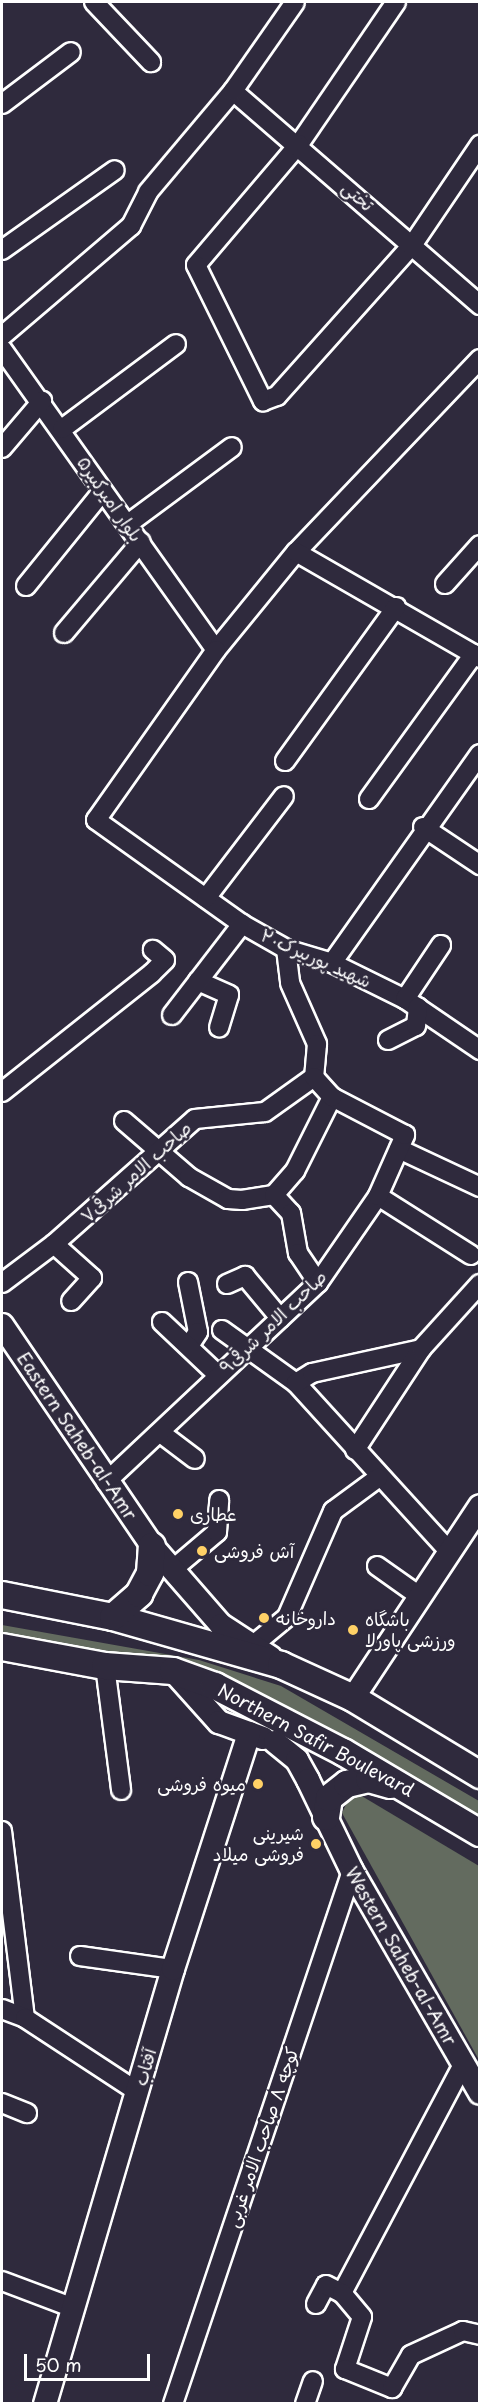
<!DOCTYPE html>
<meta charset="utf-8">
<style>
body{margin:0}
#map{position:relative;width:481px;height:2405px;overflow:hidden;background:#2f2a3d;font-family:"Playpen Sans","Playpen Sans Arabic",sans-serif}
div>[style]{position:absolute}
.green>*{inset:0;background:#636b5f}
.roads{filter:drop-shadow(2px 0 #fff) drop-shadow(-2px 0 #fff) drop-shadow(0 2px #fff) drop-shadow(0 -2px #fff)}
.minor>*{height:18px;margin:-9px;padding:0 9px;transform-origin:9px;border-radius:9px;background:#2f2a3d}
.tertiary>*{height:22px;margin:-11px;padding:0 11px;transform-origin:11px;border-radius:11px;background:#2f2a3d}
.secondary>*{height:26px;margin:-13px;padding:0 13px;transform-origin:13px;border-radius:13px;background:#2f2a3d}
.dots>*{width:16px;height:16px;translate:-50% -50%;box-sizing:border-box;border:3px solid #2f2a3d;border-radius:50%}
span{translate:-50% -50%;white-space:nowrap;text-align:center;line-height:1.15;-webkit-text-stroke:5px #2f2a3d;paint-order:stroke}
.street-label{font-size:18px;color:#fff}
.poi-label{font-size:18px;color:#fff}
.left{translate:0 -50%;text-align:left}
.right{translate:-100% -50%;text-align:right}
.frame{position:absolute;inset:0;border:3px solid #fff;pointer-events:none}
.scale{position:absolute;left:24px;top:2354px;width:126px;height:27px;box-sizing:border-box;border:3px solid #fff;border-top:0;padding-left:8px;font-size:18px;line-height:21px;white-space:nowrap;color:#fff;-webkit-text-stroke:4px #2f2a3d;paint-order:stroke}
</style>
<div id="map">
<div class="green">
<i style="clip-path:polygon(2px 1625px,199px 1660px,281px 1686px,479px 1801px,479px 1821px,185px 1665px,2px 1632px)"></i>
<i style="clip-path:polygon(360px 1795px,479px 1866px,479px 2060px,342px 1813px,348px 1800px)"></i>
</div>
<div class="roads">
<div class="minor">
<i style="left:94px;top:2px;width:83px;rotate:46.5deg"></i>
<i style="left:396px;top:2px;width:172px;rotate:124.3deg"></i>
<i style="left:299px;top:144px;width:159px;rotate:130.4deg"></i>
<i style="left:196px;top:265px;width:152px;rotate:63.8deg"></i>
<i style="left:263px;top:401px;width:15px;rotate:-20deg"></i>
<i style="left:277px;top:396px;width:204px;rotate:-48.2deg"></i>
<i style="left:413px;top:244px;width:120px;rotate:-55.9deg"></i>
<i style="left:233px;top:91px;width:327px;rotate:40.9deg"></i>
<i style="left:2px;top:104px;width:86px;rotate:-37deg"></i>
<i style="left:2px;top:250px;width:138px;rotate:-35.3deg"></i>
<i style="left:2px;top:336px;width:170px;rotate:-40.5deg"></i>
<i style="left:131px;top:226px;width:38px;rotate:-63deg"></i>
<i style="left:148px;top:192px;width:132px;rotate:-49.9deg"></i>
<i style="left:233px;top:91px;width:108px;rotate:-55.1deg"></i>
<i style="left:2px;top:349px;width:369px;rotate:54.6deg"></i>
<i style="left:480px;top:359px;width:267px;rotate:133.6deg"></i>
<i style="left:296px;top:552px;width:127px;rotate:129.2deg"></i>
<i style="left:216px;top:650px;width:208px;rotate:125.2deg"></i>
<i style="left:96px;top:820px;width:179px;rotate:35.5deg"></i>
<i style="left:242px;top:924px;width:51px;rotate:29.6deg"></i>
<i style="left:286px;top:949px;width:48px;rotate:16.9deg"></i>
<i style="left:332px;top:963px;width:81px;rotate:26.3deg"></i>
<i style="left:405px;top:999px;width:91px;rotate:34.2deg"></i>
<i style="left:62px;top:429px;width:142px;rotate:-36.7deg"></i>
<i style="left:2px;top:448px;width:62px;rotate:-49.6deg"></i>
<i style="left:128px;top:524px;width:129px;rotate:-36.5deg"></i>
<i style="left:296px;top:552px;width:212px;rotate:29.9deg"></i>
<i style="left:445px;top:584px;width:52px;rotate:-48.1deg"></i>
<i style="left:26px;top:586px;width:122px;rotate:-51deg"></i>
<i style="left:64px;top:633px;width:119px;rotate:-49.8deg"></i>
<i style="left:285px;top:761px;width:190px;rotate:-54.2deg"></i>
<i style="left:369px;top:799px;width:179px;rotate:-54.1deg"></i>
<i style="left:423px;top:827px;width:69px;rotate:33.7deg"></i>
<i style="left:206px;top:898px;width:128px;rotate:-52.6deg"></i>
<i style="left:286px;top:949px;width:34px;rotate:83deg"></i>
<i style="left:290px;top:983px;width:67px;rotate:66.1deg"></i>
<i style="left:317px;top:1044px;width:33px;rotate:95deg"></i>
<i style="left:332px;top:963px;width:256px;rotate:-54.7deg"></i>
<i style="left:198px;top:981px;width:34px;rotate:24deg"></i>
<i style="left:229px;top:995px;width:34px;rotate:107deg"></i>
<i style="left:405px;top:999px;width:65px;rotate:-56.3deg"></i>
<i style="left:172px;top:1015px;width:115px;rotate:-52.4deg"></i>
<i style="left:388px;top:1040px;width:31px;rotate:-27deg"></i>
<i style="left:416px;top:1026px;width:19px;rotate:-84deg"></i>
<i style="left:2px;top:1092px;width:191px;rotate:-38.4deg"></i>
<i style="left:152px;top:973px;width:18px;rotate:-45deg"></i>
<i style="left:165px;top:960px;width:16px;rotate:-140deg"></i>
<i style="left:124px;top:1121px;width:86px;rotate:40.7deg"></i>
<i style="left:189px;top:1177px;width:45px;rotate:29.4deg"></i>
<i style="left:228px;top:1199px;width:14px;rotate:4deg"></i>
<i style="left:242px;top:1200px;width:32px;rotate:-9deg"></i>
<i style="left:274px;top:1195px;width:32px;rotate:-49deg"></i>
<i style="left:295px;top:1171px;width:83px;rotate:-63.4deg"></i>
<i style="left:399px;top:1149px;width:89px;rotate:25.1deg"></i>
<i style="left:274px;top:1195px;width:25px;rotate:47deg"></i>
<i style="left:291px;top:1213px;width:41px;rotate:80.1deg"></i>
<i style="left:298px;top:1253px;width:36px;rotate:56deg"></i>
<i style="left:378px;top:1196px;width:110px;rotate:32.4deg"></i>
<i style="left:54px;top:1244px;width:51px;rotate:41.8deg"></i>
<i style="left:92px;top:1278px;width:31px;rotate:132deg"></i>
<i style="left:188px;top:1282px;width:51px;rotate:78.7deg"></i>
<i style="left:198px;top:1332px;width:17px;rotate:123deg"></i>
<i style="left:2px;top:1283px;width:65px;rotate:-36.9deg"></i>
<i style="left:54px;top:1244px;width:188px;rotate:-41.6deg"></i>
<i style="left:195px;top:1119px;width:70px;rotate:-5.7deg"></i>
<i style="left:265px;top:1112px;width:60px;rotate:-35.5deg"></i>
<i style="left:227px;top:1284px;width:20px;rotate:-24deg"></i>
<i style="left:245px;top:1276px;width:55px;rotate:50.2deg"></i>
<i style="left:162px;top:1322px;width:77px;rotate:43.4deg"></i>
<i style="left:222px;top:1330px;width:91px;rotate:35.6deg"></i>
<i style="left:296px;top:1383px;width:224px;rotate:47.7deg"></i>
<i style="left:296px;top:1383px;width:19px;rotate:-32deg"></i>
<i style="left:312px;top:1373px;width:112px;rotate:-12.4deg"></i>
<i style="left:162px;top:1434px;width:41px;rotate:37.1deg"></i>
<i style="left:355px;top:1450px;width:121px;rotate:-56.8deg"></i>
<i style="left:421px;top:1349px;width:88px;rotate:-47.8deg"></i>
<i style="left:106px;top:1482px;width:291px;rotate:-43.2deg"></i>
<i style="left:318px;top:1283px;width:106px;rotate:-55.4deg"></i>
<i style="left:378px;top:1196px;width:67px;rotate:-66.1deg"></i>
<i style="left:405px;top:1135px;width:82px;rotate:-152.5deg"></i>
<i style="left:332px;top:1097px;width:27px;rotate:-132deg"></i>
<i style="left:377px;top:1566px;width:50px;rotate:35.3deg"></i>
<i style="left:172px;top:1570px;width:59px;rotate:-40.2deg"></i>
<i style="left:217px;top:1532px;width:32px;rotate:-86deg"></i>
<i style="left:252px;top:1646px;width:45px;rotate:-39.6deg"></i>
<i style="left:287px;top:1617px;width:116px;rotate:-66.5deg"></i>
<i style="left:333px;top:1511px;width:56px;rotate:-36.3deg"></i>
<i style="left:105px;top:1666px;width:125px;rotate:82.6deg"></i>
<i style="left:2px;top:1831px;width:188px;rotate:83deg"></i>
<i style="left:80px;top:1956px;width:94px;rotate:8deg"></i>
<i style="left:2px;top:2009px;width:25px;rotate:21deg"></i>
<i style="left:25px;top:2018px;width:135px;rotate:33.2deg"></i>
<i style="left:2px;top:2103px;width:27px;rotate:22deg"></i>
<i style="left:2px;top:2281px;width:74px;rotate:20.6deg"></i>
<i style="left:342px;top:2293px;width:259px;rotate:-62.1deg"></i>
<i style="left:316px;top:2304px;width:21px;rotate:-62deg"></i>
<i style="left:326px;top:2285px;width:18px;rotate:27deg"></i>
<i style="left:342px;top:2293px;width:31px;rotate:50deg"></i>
<i style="left:362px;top:2317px;width:55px;rotate:108.1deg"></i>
<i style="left:345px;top:2369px;width:51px;rotate:22deg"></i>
<i style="left:392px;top:2388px;width:38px;rotate:-60deg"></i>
<i style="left:411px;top:2355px;width:57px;rotate:-24.8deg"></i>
<i style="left:463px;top:2331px;width:17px;rotate:13deg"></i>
<i style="left:173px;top:2404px;width:562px;rotate:-71.44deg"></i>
<i style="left:305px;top:2404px;width:24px;rotate:-71deg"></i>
</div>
<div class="tertiary">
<i style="left:2px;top:1325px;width:267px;rotate:55.8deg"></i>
<i style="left:152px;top:1546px;width:105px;rotate:48.9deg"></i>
<i style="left:221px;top:1625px;width:59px;rotate:33.1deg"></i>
<i style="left:173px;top:1671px;width:69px;rotate:48deg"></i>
<i style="left:219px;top:1722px;width:47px;rotate:20deg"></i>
<i style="left:353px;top:1698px;width:230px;rotate:-56.5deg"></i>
<i style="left:275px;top:1742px;width:28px;rotate:39deg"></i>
<i style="left:297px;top:1760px;width:23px;rotate:61deg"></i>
<i style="left:308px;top:1780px;width:101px;rotate:64.2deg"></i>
<i style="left:352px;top:1871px;width:256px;rotate:60deg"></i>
<i style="left:45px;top:2404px;width:453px;rotate:-73.6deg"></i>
<i style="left:173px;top:1969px;width:248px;rotate:-72.1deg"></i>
</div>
<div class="secondary">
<i style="left:2px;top:1595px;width:113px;rotate:11.2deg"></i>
<i style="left:113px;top:1617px;width:175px;rotate:15.9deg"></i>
<i style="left:281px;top:1665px;width:79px;rotate:24.6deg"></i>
<i style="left:353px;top:1698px;width:149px;rotate:31.2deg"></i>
<i style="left:113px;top:1617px;width:35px;rotate:-41deg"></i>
<i style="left:139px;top:1594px;width:24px;rotate:-62deg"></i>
<i style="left:150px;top:1573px;width:27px;rotate:-86deg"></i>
<i style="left:2px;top:1647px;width:105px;rotate:10.5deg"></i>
<i style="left:105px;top:1666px;width:68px;rotate:4.2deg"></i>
<i style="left:173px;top:1671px;width:45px;rotate:19.7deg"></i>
<i style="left:215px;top:1686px;width:144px;rotate:27.3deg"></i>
<i style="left:343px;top:1752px;width:159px;rotate:30.6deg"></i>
<i style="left:326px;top:1817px;width:19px;rotate:-81deg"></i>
<i style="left:329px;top:1798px;width:23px;rotate:-38deg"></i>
<i style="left:347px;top:1784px;width:23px;rotate:-13deg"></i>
<i style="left:369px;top:1779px;width:22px;rotate:16deg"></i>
</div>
</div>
<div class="dots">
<i style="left:178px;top:1514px;background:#ffd166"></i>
<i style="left:202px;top:1551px;background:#ffd166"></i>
<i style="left:264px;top:1618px;background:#ffd166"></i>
<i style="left:353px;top:1630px;background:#ffd166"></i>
<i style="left:258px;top:1784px;background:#ffd166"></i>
<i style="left:316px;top:1844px;background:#ffd166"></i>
</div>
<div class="street-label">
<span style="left:358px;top:196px;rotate:41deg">تختی</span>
<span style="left:110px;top:499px;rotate:55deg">بلوار امیرکبیر۵</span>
<span style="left:316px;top:958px;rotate:24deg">شهید پوربیرک۲۰</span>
<span style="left:136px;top:1172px;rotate:-42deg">صاحب الامر شرقی۷</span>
<span style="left:273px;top:1322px;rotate:-44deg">صاحب الامر شرقی۹</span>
<span style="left:77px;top:1436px;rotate:56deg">Eastern Saheb-al-Amr</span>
<span style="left:316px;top:1740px;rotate:28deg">Northern Safir Boulevard</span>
<span style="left:401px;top:1956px;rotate:60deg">Western Saheb-al-Amr</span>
<span style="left:145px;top:2067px;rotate:-74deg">آفتاب</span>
<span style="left:262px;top:2137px;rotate:-71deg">کوچه ۸ صاحب الامر غربی</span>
</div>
<div class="poi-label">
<span class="left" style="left:190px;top:1514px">عطاری</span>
<span class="left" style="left:214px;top:1551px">آش فروشی</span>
<span class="left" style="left:276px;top:1618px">داروخانه</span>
<span class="left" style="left:365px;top:1630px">باشگاه<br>ورزشی پاورلا</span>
<span class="right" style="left:246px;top:1784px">میوه فروشی</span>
<span class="right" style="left:304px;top:1844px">شیرینی<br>فروشی میلاد</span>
</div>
<div class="frame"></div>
<div class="scale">50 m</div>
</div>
